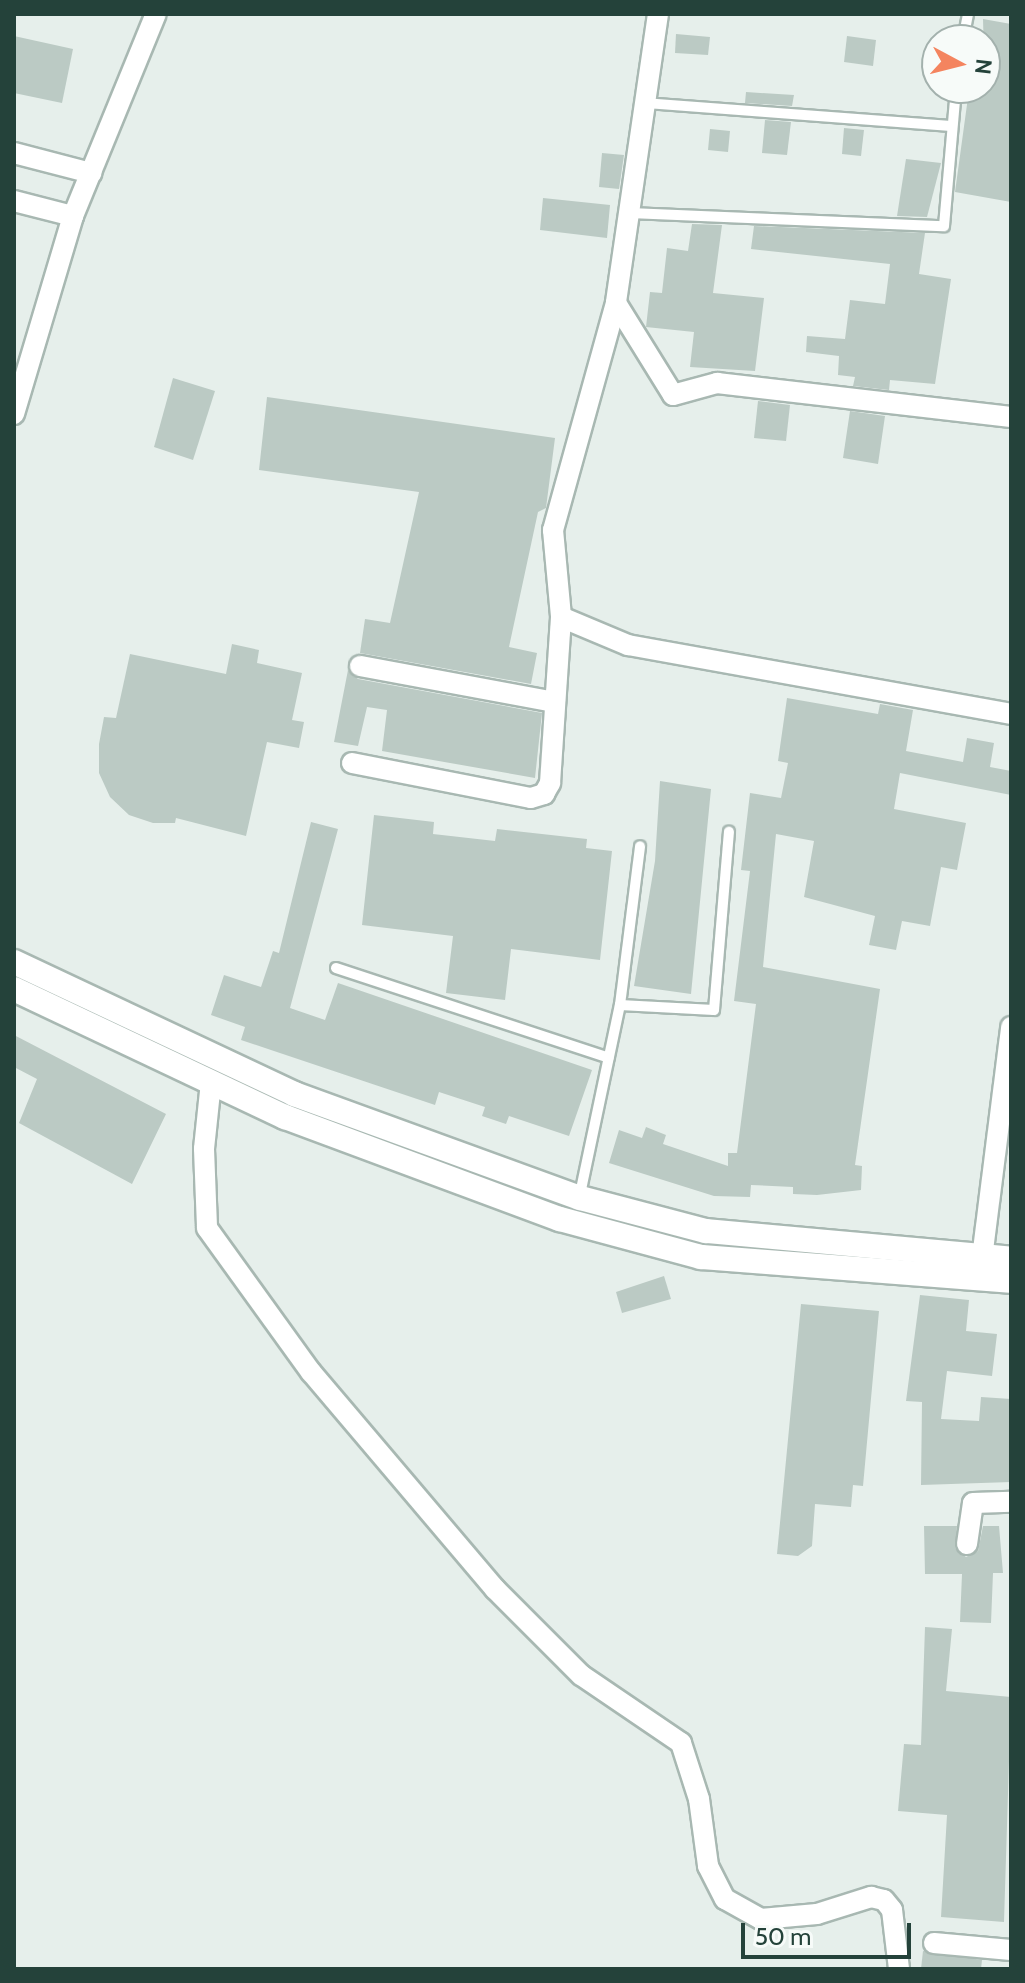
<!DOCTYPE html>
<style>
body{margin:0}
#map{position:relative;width:1025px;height:1983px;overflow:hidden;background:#e6efeb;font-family:Cabin,sans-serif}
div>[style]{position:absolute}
.building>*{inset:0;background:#bbcac4}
.roads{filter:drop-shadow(2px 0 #a8b8b2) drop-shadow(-2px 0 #a8b8b2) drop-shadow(0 2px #a8b8b2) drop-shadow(0 -2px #a8b8b2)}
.service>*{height:10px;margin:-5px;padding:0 5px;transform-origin:5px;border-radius:5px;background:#fff}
.minor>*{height:20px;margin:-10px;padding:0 10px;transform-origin:10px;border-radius:10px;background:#fff}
.tertiary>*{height:24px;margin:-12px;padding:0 12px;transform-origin:12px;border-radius:12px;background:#fff}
span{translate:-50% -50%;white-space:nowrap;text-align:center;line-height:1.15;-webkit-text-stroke:6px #f7fbf9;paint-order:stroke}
.frame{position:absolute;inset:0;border:16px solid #24423a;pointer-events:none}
.north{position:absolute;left:921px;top:24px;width:80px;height:80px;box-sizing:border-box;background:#f7fbf9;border:2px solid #a3b1ad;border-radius:50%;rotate:97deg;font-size:22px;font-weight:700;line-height:32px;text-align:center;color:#24423a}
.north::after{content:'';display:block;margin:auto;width:28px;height:36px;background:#f4845f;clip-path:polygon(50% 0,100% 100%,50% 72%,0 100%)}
.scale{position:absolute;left:741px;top:1923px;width:170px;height:36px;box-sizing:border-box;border:4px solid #24423a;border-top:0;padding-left:10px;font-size:24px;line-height:28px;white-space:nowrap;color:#24423a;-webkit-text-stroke:6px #f7fbf9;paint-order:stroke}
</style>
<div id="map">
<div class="building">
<i style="clip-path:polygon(983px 19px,1011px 24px,1011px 202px,955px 192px,969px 90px,985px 92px)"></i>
<i style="clip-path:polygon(676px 34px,710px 37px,708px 55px,675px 53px)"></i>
<i style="clip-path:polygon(14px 36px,73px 49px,62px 103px,14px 93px)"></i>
<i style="clip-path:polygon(847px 36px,876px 40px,873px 66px,844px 62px)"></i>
<i style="clip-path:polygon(746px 92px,794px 95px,792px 106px,745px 103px)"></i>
<i style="clip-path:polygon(765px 120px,791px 122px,787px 155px,762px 153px)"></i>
<i style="clip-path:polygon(844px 128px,864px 130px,861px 156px,842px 154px)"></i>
<i style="clip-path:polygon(710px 129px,730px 131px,728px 152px,708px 150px)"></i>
<i style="clip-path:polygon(602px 153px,624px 155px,619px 189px,599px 187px)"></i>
<i style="clip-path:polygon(906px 159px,941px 163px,927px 217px,897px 216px)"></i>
<i style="clip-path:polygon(543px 198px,610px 205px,607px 238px,540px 230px)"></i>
<i style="clip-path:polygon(692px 224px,722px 225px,713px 293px,764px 298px,755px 371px,690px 367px,694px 332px,646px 327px,650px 292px,662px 293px,667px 248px,688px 251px)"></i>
<i style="clip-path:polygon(754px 226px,925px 233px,919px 274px,951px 279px,935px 384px,890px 380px,889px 390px,853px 386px,855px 377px,838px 375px,839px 356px,806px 352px,807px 336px,845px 339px,850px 300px,885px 304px,890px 264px,751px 249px)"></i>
<i style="clip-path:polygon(173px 378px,215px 391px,193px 460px,154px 447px)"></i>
<i style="clip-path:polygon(267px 397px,555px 438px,546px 508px,538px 512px,509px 647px,537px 653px,531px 684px,360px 653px,365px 619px,390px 623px,419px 492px,259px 470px)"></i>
<i style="clip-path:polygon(758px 401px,790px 405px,786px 441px,754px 438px)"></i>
<i style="clip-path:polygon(850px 411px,885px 416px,878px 464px,843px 458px)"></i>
<i style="clip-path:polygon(232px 644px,259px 650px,257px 663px,302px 673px,292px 720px,304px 722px,299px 748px,267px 742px,246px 836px,176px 818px,175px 823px,153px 823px,129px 815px,110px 797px,99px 773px,99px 744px,104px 717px,116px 718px,130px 654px,226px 674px)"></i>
<i style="clip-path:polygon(348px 670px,358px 679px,542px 713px,535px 778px,382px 751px,387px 710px,367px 707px,358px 746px,334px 742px)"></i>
<i style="clip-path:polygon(787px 698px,878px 714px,880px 704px,913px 710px,906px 751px,963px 762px,967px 738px,994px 743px,990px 767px,1011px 771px,1011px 795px,900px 773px,894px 809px,966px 823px,957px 870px,941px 867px,930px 926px,902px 921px,896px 950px,869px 945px,875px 916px,804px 897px,814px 841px,776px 834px,763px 967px,880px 989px,855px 1165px,862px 1166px,861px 1190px,817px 1195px,793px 1194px,793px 1187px,751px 1185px,750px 1197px,714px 1196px,609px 1163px,619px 1130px,642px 1138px,646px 1127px,666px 1135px,663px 1144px,728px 1166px,728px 1153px,737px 1153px,756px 1004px,734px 1001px,750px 871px,741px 870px,750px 793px,781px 798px,788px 763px,778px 761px)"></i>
<i style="clip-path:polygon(660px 781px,711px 789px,691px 994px,634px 986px,655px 861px)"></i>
<i style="clip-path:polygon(374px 815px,434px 822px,433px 834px,495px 841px,497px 829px,587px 839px,586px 848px,612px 851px,600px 960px,511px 949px,505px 1000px,446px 993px,453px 936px,362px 925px)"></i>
<i style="clip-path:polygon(311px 822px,338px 829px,290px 1008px,325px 1020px,338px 983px,592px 1070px,569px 1136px,509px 1116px,506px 1124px,482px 1116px,485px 1107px,439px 1092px,435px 1105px,268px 1049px,241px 1040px,245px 1027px,211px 1015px,224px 975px,261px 987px,273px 951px,279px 953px)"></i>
<i style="clip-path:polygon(14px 1035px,166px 1114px,132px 1184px,19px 1123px,37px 1079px,14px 1067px)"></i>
<i style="clip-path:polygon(664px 1276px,671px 1299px,622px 1313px,616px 1292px)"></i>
<i style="clip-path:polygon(920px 1295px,969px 1300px,966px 1331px,997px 1334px,992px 1376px,947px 1371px,941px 1419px,979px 1421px,981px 1397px,1011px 1399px,1011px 1482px,921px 1485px,922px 1402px,906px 1401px)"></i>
<i style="clip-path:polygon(801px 1304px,879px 1311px,863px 1486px,853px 1485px,851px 1507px,815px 1504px,812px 1546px,798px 1556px,777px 1554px)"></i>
<i style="clip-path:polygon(924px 1526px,957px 1526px,955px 1548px,966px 1557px,978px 1551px,983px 1526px,999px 1526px,1003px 1573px,993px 1573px,991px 1623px,960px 1622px,962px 1574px,925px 1574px)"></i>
<i style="clip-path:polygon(925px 1627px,952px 1629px,946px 1691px,1011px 1697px,1004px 1922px,941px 1917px,947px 1815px,898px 1811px,904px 1744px,921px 1745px)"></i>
<i style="clip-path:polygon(923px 1951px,982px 1960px,981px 1969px,921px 1969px)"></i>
</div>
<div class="roads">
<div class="service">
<i style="left:963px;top:40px;width:26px;rotate:-79deg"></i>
<i style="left:645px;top:103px;width:305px;rotate:4.3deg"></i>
<i style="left:629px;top:213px;width:315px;rotate:2.4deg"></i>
<i style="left:944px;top:226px;width:139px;rotate:-85deg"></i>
<i style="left:336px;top:968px;width:287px;rotate:18.2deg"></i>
<i style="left:620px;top:1005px;width:94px;rotate:3deg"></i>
<i style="left:714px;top:1010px;width:179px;rotate:-85.2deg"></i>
<i style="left:579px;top:1199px;width:198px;rotate:-78.1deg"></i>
<i style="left:620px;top:1005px;width:160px;rotate:-82.8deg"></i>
</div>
<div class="minor">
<i style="left:658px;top:14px;width:292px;rotate:98.3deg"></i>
<i style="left:616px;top:303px;width:108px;rotate:58.2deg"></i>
<i style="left:673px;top:395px;width:46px;rotate:-15.3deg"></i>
<i style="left:717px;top:383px;width:296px;rotate:6.6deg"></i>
<i style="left:14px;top:153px;width:80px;rotate:14.6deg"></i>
<i style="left:14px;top:201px;width:61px;rotate:14.3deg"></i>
<i style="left:616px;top:303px;width:236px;rotate:105.5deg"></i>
<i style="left:553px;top:530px;width:87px;rotate:84.7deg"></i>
<i style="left:561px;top:617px;width:73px;rotate:22.7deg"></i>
<i style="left:628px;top:645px;width:389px;rotate:10.2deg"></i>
<i style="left:14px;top:414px;width:207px;rotate:-73.4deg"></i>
<i style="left:73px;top:216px;width:218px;rotate:-67.7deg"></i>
<i style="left:360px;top:666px;width:198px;rotate:10.5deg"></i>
<i style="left:352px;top:763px;width:182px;rotate:11.1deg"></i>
<i style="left:531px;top:798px;width:14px;rotate:-17deg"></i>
<i style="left:544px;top:794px;width:13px;rotate:-61deg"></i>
<i style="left:550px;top:783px;width:166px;rotate:-86.2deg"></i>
<i style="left:211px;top:1082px;width:67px;rotate:96deg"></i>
<i style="left:204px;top:1149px;width:79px;rotate:87.8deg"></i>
<i style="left:207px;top:1228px;width:178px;rotate:54.2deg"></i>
<i style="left:311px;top:1372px;width:285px;rotate:49.7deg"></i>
<i style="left:495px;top:1589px;width:122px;rotate:45deg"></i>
<i style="left:581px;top:1675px;width:121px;rotate:34.2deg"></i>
<i style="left:681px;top:1743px;width:59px;rotate:72.2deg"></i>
<i style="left:699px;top:1799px;width:68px;rotate:82.3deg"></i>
<i style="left:708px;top:1866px;width:37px;rotate:63deg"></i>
<i style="left:725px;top:1899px;width:41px;rotate:29.1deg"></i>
<i style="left:761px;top:1919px;width:56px;rotate:-5.1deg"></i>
<i style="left:817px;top:1914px;width:57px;rotate:-17.5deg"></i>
<i style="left:871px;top:1897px;width:13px;rotate:13deg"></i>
<i style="left:884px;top:1900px;width:13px;rotate:51deg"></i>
<i style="left:892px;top:1910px;width:59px;rotate:83.2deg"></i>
<i style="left:982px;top:1258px;width:233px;rotate:-82.8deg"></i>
<i style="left:967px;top:1544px;width:41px;rotate:-81.7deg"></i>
<i style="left:973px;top:1503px;width:38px;rotate:-2deg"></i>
<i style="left:934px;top:1943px;width:77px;rotate:5.2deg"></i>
</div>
<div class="tertiary">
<i style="left:14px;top:962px;width:310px;rotate:25.2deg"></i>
<i style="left:294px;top:1094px;width:304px;rotate:20deg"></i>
<i style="left:580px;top:1198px;width:130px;rotate:14.7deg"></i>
<i style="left:706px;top:1231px;width:306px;rotate:5.2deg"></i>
<i style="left:14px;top:989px;width:300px;rotate:25.3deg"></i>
<i style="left:285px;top:1117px;width:293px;rotate:20.4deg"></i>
<i style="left:560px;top:1219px;width:146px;rotate:15.1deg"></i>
<i style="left:701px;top:1257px;width:311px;rotate:4.4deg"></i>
</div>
</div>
<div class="frame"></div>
<div class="north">N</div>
<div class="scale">50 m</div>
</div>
